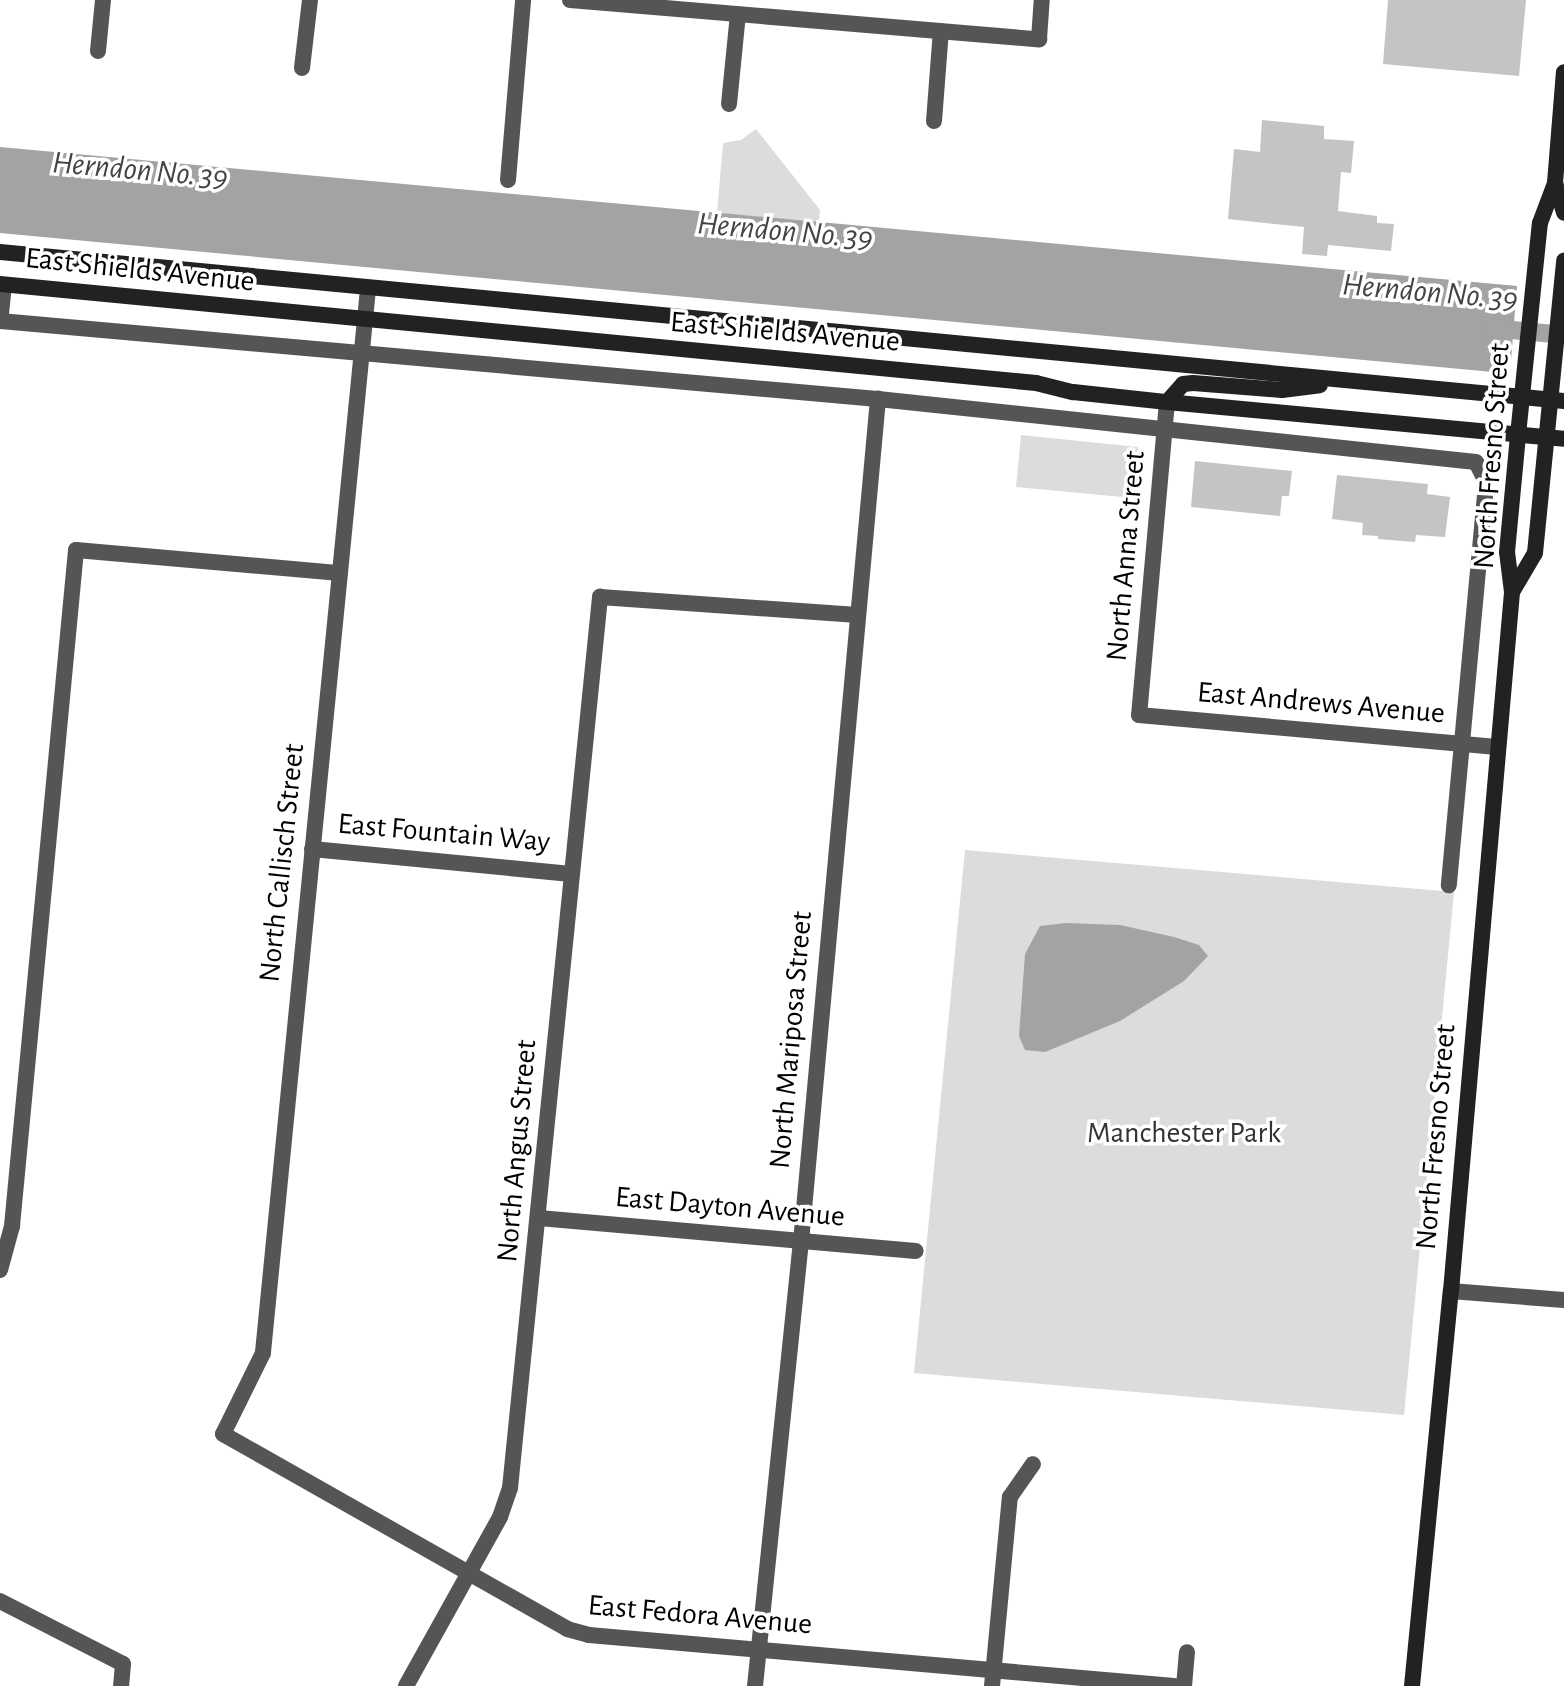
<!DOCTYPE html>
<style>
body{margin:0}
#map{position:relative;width:1564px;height:1686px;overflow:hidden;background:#fff;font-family:"Alegreya Sans",sans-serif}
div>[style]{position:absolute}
.green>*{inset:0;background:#dcdcdc}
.water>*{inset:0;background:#a3a3a3}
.canal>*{height:18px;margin:-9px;padding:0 9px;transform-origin:9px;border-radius:9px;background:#a3a3a3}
.building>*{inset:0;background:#c4c4c4}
.street>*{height:16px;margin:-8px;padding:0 8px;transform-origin:8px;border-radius:8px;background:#555}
.secondary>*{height:16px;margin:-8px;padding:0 8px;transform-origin:8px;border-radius:8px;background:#222}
span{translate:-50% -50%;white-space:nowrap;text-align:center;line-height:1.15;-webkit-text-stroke:7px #fff;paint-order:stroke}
.street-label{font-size:30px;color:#000}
.park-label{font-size:30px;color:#333}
.water-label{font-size:32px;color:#444;font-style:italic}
</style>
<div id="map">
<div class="green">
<i style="clip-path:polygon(756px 129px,820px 210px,819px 223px,717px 213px,723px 143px,741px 140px)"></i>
<i style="clip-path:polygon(1021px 435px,1138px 447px,1133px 498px,1016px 487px)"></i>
<i style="clip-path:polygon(965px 850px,1454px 892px,1404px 1415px,914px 1373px)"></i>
</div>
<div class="water">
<i style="clip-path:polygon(0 147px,1517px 286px,1511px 360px,1493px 372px,0 233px)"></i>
<i style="clip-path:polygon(1066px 923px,1120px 925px,1174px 937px,1199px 945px,1208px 956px,1184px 981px,1120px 1021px,1045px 1052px,1025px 1050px,1019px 1036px,1025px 954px,1040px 926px)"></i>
</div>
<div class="canal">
<i style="left:1492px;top:328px;width:72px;rotate:5.6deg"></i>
</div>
<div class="building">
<i style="clip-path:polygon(1388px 0,1526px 0,1519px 76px,1383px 64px)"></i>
<i style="clip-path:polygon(1262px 120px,1324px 126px,1324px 139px,1354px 141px,1351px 173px,1341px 172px,1338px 211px,1377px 216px,1377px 223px,1394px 224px,1391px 251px,1328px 245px,1327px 256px,1302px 254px,1304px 227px,1228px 219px,1234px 149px,1260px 152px)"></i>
<i style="clip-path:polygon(1195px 461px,1292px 471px,1289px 496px,1282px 496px,1280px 516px,1191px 507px)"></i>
<i style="clip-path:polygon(1337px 475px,1428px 484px,1427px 494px,1450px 497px,1445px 537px,1416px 535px,1415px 542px,1378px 539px,1378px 536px,1362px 535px,1363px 523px,1332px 519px)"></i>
</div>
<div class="street">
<i style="left:570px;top:0;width:471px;rotate:4.8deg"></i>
<i style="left:1039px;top:39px;width:39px;rotate:-86deg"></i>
<i style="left:98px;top:51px;width:51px;rotate:-84.4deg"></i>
<i style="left:302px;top:68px;width:68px;rotate:-83.3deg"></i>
<i style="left:729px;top:104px;width:90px;rotate:-84.3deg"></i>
<i style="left:934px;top:121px;width:90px;rotate:-85.6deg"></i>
<i style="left:508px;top:180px;width:181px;rotate:-85.2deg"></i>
<i style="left:4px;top:285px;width:36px;rotate:96deg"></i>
<i style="left:0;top:321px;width:881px;rotate:5.08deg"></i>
<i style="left:878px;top:399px;width:601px;rotate:6.01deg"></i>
<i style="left:1476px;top:462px;width:20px;rotate:63deg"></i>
<i style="left:1485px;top:480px;width:15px;rotate:90deg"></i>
<i style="left:1485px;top:495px;width:392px;rotate:95.3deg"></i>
<i style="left:368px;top:289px;width:1069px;rotate:95.64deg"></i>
<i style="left:263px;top:1353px;width:90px;rotate:116.3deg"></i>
<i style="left:223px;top:1434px;width:395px;rotate:29.5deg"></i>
<i style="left:567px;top:1629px;width:23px;rotate:15deg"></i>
<i style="left:589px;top:1635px;width:587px;rotate:4.98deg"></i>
<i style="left:1167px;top:402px;width:314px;rotate:95.1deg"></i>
<i style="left:1139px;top:715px;width:359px;rotate:5.1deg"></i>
<i style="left:312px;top:849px;width:260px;rotate:5.5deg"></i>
<i style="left:539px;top:1218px;width:378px;rotate:5deg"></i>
<i style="left:0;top:1270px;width:46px;rotate:-74.7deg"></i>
<i style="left:12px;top:1226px;width:679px;rotate:-84.59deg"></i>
<i style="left:76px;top:550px;width:265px;rotate:5deg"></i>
<i style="left:1451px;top:1291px;width:113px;rotate:4.6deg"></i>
<i style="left:0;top:1601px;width:138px;rotate:27.1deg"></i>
<i style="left:123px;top:1664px;width:22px;rotate:95deg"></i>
<i style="left:406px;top:1686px;width:193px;rotate:-60.9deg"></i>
<i style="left:500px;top:1517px;width:31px;rotate:-71deg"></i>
<i style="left:510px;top:1488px;width:896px;rotate:-84.23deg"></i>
<i style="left:600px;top:597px;width:258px;rotate:4deg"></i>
<i style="left:755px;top:1686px;width:446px;rotate:-84.1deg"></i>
<i style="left:801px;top:1242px;width:847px;rotate:-84.78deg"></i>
<i style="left:992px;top:1686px;width:190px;rotate:-84.6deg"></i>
<i style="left:1010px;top:1497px;width:40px;rotate:-55.1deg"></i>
<i style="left:1184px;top:1686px;width:34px;rotate:-85deg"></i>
</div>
<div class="secondary">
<i style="left:1555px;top:183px;width:31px;rotate:73deg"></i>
<i style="left:0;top:252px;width:1571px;rotate:5.44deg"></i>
<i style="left:0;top:284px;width:1041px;rotate:5.46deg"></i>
<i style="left:1036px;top:383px;width:38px;rotate:14deg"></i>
<i style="left:1073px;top:392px;width:95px;rotate:6.1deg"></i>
<i style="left:1167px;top:402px;width:399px;rotate:5.3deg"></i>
<i style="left:1167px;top:402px;width:24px;rotate:-48deg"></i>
<i style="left:1183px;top:384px;width:10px;rotate:-6deg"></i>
<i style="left:1193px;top:383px;width:89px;rotate:4.5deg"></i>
<i style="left:1282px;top:390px;width:38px;rotate:-7deg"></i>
<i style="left:1512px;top:592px;width:45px;rotate:-59.5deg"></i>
<i style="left:1535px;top:553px;width:294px;rotate:-84.3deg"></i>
<i style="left:1412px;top:1686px;width:397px;rotate:-84.4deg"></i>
<i style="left:1451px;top:1291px;width:702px;rotate:-85.01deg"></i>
<i style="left:1512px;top:592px;width:40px;rotate:-97.1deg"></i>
<i style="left:1507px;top:552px;width:118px;rotate:-84.6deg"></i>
<i style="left:1518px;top:435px;width:213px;rotate:-84.1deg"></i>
<i style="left:1540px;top:223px;width:43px;rotate:-69.4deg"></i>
<i style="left:1555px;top:183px;width:111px;rotate:-85.4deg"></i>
</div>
<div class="street-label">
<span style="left:140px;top:270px;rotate:6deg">East Shields Avenue</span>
<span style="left:785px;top:332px;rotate:5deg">East Shields Avenue</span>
<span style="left:1492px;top:456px;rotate:-86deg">North Fresno Street</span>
<span style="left:1126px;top:556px;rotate:-85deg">North Anna Street</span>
<span style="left:1321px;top:703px;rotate:5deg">East Andrews Avenue</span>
<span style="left:444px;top:833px;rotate:5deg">East Fountain Way</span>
<span style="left:282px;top:863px;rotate:-84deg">North Callisch Street</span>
<span style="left:791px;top:1040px;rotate:-85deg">North Mariposa Street</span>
<span style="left:1436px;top:1137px;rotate:-85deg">North Fresno Street</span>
<span style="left:517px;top:1151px;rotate:-85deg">North Angus Street</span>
<span style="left:730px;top:1207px;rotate:5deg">East Dayton Avenue</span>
<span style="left:700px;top:1615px;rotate:5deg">East Fedora Avenue</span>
</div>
<div class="park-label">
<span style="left:1184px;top:1133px">Manchester Park</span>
</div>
<div class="water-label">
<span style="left:140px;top:170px;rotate:5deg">Herndon No. 39</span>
<span style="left:785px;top:231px;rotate:5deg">Herndon No. 39</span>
<span style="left:1430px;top:292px;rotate:5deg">Herndon No. 39</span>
</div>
</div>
